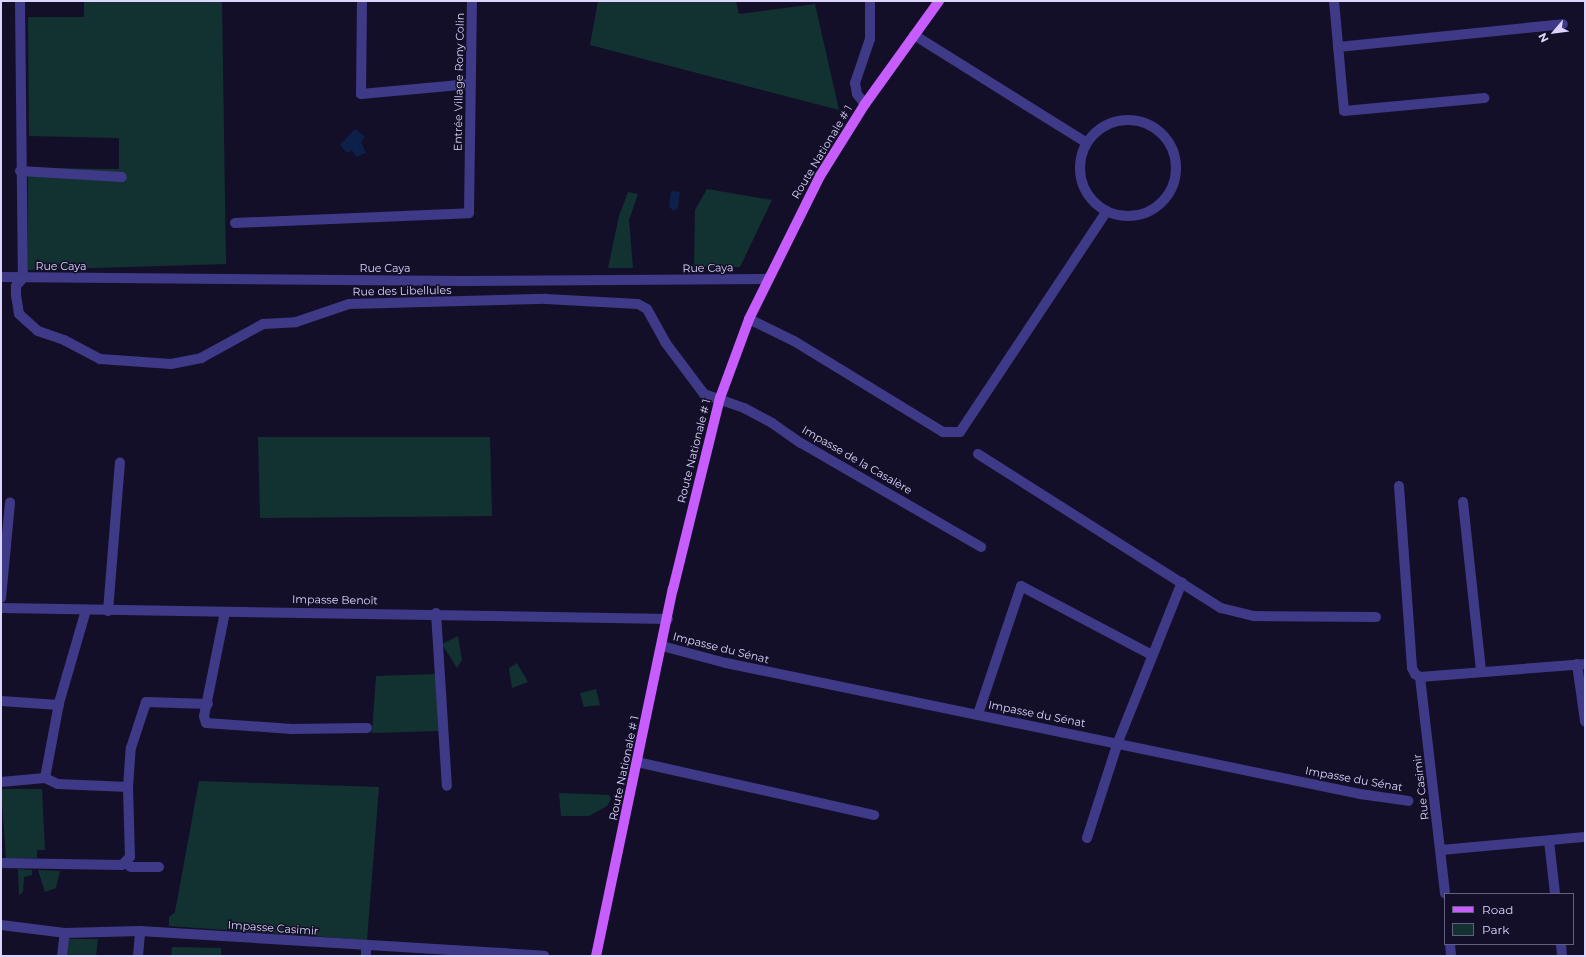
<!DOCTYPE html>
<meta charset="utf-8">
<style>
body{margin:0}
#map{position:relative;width:1586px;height:957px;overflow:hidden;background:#140f28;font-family:Montserrat,sans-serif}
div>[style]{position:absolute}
.green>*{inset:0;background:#123232}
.water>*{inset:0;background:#0c204a}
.minor>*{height:10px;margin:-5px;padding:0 5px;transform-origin:5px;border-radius:5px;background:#3f3a87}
.minor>.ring{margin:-5px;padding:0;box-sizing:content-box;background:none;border:10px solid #3f3a87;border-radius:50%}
.primary>*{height:10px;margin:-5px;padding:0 5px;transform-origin:5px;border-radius:5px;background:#c85dff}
span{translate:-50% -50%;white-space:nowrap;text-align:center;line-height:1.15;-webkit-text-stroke:3px #140f28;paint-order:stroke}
.street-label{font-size:11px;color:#dcd6ff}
.frame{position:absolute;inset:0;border:2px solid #dcd6ff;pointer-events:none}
.legend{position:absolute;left:1444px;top:893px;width:130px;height:52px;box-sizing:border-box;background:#140f28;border:1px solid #645f7e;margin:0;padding:5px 7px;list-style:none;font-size:12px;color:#dcd6ff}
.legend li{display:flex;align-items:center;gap:8px;height:20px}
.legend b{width:20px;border:1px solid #645f7e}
.north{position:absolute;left:1534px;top:12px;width:40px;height:40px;-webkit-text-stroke:3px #140f28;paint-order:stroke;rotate:242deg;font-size:11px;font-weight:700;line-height:16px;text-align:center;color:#dcd6ff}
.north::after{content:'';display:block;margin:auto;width:14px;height:18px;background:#dcd6ff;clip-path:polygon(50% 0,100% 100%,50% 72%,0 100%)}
</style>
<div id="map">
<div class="green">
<i style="clip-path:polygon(84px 1px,222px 1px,226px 264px,28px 270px,28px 168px,119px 169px,119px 138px,29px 136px,28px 17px,84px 17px)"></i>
<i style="clip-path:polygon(598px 1px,736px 1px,739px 14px,815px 4px,839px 110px,590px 45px)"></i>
<i style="clip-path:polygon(707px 189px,772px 200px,740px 267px,694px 268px,695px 210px)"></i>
<i style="clip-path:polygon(628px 192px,638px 194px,629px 220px,633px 268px,608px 268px,619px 216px)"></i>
<i style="clip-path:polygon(258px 437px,490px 437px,492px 516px,260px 518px)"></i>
<i style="clip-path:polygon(458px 636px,462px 660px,457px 668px,442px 644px)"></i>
<i style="clip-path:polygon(517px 663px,528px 682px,512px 688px,509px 668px)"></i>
<i style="clip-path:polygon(436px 674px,439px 731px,372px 733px,376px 676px)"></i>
<i style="clip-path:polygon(596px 689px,600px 705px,584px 707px,580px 693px)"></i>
<i style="clip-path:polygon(199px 781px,379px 787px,367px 940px,169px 926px,169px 917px,175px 912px)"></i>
<i style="clip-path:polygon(1px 789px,42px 789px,45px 850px,37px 850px,37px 858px,6px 858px)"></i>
<i style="clip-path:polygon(559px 793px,609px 795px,611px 799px,607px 806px,589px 816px,561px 816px)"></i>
<i style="clip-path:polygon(18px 869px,32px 870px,32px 875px,24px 877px,23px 892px,19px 895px)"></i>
<i style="clip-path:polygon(38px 870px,60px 871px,56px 888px,45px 892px)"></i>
<i style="clip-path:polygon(69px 939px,98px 939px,96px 956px,67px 956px)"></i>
<i style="clip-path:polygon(172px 947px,221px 948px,221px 956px,171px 956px)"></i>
</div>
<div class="water">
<i style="clip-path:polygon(355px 129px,365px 137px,361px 142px,366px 153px,356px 157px,352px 150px,347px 153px,340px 145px)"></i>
<i style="clip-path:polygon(671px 191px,680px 192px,678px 208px,674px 211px,669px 207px)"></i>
</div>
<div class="minor">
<i style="left:20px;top:1px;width:277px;rotate:89.4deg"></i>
<i style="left:23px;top:278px;width:11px;rotate:131deg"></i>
<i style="left:16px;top:286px;width:9px;rotate:90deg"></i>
<i style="left:16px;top:295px;width:19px;rotate:81deg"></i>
<i style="left:19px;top:314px;width:25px;rotate:42deg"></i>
<i style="left:38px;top:331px;width:28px;rotate:19deg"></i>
<i style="left:64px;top:340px;width:41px;rotate:27.8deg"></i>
<i style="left:100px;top:359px;width:71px;rotate:4deg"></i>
<i style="left:171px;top:364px;width:31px;rotate:-11deg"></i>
<i style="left:201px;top:358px;width:71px;rotate:-28.7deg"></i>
<i style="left:263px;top:324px;width:33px;rotate:-3deg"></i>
<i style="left:296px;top:322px;width:56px;rotate:-18.8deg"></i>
<i style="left:349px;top:304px;width:197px;rotate:-1.5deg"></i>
<i style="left:546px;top:299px;width:92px;rotate:3.1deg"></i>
<i style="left:638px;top:304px;width:10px;rotate:29deg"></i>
<i style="left:647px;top:309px;width:38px;rotate:61deg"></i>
<i style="left:665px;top:342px;width:65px;rotate:53.1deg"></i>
<i style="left:704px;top:394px;width:42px;rotate:19.3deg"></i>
<i style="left:744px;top:408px;width:32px;rotate:28deg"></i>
<i style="left:772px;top:423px;width:35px;rotate:35deg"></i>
<i style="left:801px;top:443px;width:208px;rotate:30deg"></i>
<i style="left:362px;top:1px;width:93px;rotate:90.6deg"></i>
<i style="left:361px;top:94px;width:110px;rotate:-5.2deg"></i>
<i style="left:1334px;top:1px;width:110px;rotate:84.8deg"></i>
<i style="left:1344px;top:111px;width:141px;rotate:-5.3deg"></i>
<i style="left:914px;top:35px;width:204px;rotate:32deg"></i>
<i style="left:1338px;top:47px;width:226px;rotate:-5.8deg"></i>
<i style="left:865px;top:104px;width:13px;rotate:-129deg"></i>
<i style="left:857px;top:94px;width:11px;rotate:-100deg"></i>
<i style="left:855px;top:83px;width:46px;rotate:-71.2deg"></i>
<i style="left:870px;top:39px;width:38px;rotate:-90deg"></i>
<i class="ring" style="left:1080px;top:120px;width:86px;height:86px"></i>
<i style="left:20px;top:171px;width:102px;rotate:3.4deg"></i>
<i style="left:235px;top:223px;width:234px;rotate:-2.4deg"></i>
<i style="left:469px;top:213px;width:212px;rotate:-89.2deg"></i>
<i style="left:1px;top:277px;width:462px;rotate:0.5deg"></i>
<i style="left:463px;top:281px;width:305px;rotate:-0.4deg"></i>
<i style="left:749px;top:319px;width:50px;rotate:26.1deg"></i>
<i style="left:794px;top:341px;width:175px;rotate:31.4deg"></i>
<i style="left:943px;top:432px;width:17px"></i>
<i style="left:960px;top:432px;width:265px;rotate:-56.4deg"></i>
<i style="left:978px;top:454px;width:288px;rotate:32.4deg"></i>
<i style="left:1221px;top:608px;width:34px;rotate:14deg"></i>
<i style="left:1254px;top:616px;width:122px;rotate:0.5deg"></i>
<i style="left:1399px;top:486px;width:182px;rotate:85.9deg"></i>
<i style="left:1412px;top:668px;width:7px;rotate:63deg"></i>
<i style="left:1415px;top:674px;width:6px;rotate:31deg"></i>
<i style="left:1420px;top:677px;width:166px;rotate:-4.5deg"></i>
<i style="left:1463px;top:502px;width:170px;rotate:83.9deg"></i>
<i style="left:1px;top:598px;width:96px;rotate:-84.6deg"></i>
<i style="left:1px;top:608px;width:667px;rotate:0.94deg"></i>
<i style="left:108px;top:611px;width:149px;rotate:-85.4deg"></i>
<i style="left:225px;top:612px;width:106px;rotate:101.4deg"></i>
<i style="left:204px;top:716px;width:7px;rotate:74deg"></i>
<i style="left:206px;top:723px;width:86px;rotate:4deg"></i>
<i style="left:292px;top:729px;width:75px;rotate:-0.8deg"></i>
<i style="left:436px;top:613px;width:173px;rotate:86.4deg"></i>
<i style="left:662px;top:646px;width:66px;rotate:14.9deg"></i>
<i style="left:726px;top:663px;width:647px;rotate:11.67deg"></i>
<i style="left:1360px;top:794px;width:49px;rotate:8.1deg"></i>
<i style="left:1577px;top:664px;width:58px;rotate:82deg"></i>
<i style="left:1420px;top:677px;width:218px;rotate:83.4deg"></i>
<i style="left:1px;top:701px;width:58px;rotate:3.9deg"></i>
<i style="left:978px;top:714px;width:135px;rotate:-71.4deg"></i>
<i style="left:1021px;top:586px;width:148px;rotate:27.8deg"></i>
<i style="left:637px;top:762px;width:243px;rotate:12.6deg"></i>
<i style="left:45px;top:778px;width:76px;rotate:-79.4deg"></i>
<i style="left:59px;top:703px;width:97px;rotate:-73.8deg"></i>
<i style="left:1px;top:782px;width:44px;rotate:-5.2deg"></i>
<i style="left:45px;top:778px;width:14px;rotate:25deg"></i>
<i style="left:58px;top:784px;width:70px;rotate:2.5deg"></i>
<i style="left:128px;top:787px;width:70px;rotate:88.4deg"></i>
<i style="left:130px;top:857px;width:11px;rotate:135deg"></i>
<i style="left:122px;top:865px;width:121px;rotate:-179.1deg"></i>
<i style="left:128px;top:787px;width:39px;rotate:-86deg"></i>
<i style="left:131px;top:748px;width:48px;rotate:-71.9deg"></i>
<i style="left:146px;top:702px;width:62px;rotate:1.8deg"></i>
<i style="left:1087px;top:838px;width:101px;rotate:-72.1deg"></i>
<i style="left:1118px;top:742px;width:172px;rotate:-68.2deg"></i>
<i style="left:1549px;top:841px;width:53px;rotate:83.5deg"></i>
<i style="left:1441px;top:850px;width:145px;rotate:-5.2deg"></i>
<i style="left:126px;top:863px;width:6px;rotate:39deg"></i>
<i style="left:131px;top:867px;width:28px"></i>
<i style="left:1px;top:925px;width:64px;rotate:7.1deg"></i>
<i style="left:65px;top:933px;width:75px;rotate:-1.5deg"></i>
<i style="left:140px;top:931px;width:405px;rotate:3.5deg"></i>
<i style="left:1450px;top:944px;width:12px;rotate:85deg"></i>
<i style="left:1561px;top:944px;width:12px;rotate:85deg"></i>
<i style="left:366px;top:945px;width:11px;rotate:90deg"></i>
<i style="left:62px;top:956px;width:23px;rotate:-83deg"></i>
<i style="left:138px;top:956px;width:25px;rotate:-85deg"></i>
</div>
<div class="primary">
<i style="left:596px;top:956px;width:375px;rotate:-78.2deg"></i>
<i style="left:673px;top:589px;width:197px;rotate:-76.2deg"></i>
<i style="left:720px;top:398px;width:84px;rotate:-69.8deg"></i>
<i style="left:749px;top:319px;width:160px;rotate:-63.6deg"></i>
<i style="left:820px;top:176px;width:85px;rotate:-58deg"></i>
<i style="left:865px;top:104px;width:127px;rotate:-54.3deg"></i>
</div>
<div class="street-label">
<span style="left:459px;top:82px;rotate:-89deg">Entrée Village Rony Colin</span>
<span style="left:822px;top:152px;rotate:-59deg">Route Nationale # 1</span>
<span style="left:61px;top:266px">Rue Caya</span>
<span style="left:385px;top:268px">Rue Caya</span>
<span style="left:708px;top:268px;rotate:-1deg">Rue Caya</span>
<span style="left:402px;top:291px;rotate:-1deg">Rue des Libellules</span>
<span style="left:694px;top:451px;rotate:-76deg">Route Nationale # 1</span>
<span style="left:857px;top:460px;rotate:30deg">Impasse de la Casalère</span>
<span style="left:335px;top:600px;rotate:1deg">Impasse Benoît</span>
<span style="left:721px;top:648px;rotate:14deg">Impasse du Sénat</span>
<span style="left:1037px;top:714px;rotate:11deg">Impasse du Sénat</span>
<span style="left:624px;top:768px;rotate:-78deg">Route Nationale # 1</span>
<span style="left:1354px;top:779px;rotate:10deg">Impasse du Sénat</span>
<span style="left:1421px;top:787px;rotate:-97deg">Rue Casimir</span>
<span style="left:273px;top:928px;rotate:4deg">Impasse Casimir</span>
</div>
<div class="frame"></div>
<ul class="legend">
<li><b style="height:5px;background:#c85dff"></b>Road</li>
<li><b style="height:11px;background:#123232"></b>Park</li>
</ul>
<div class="north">N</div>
</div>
